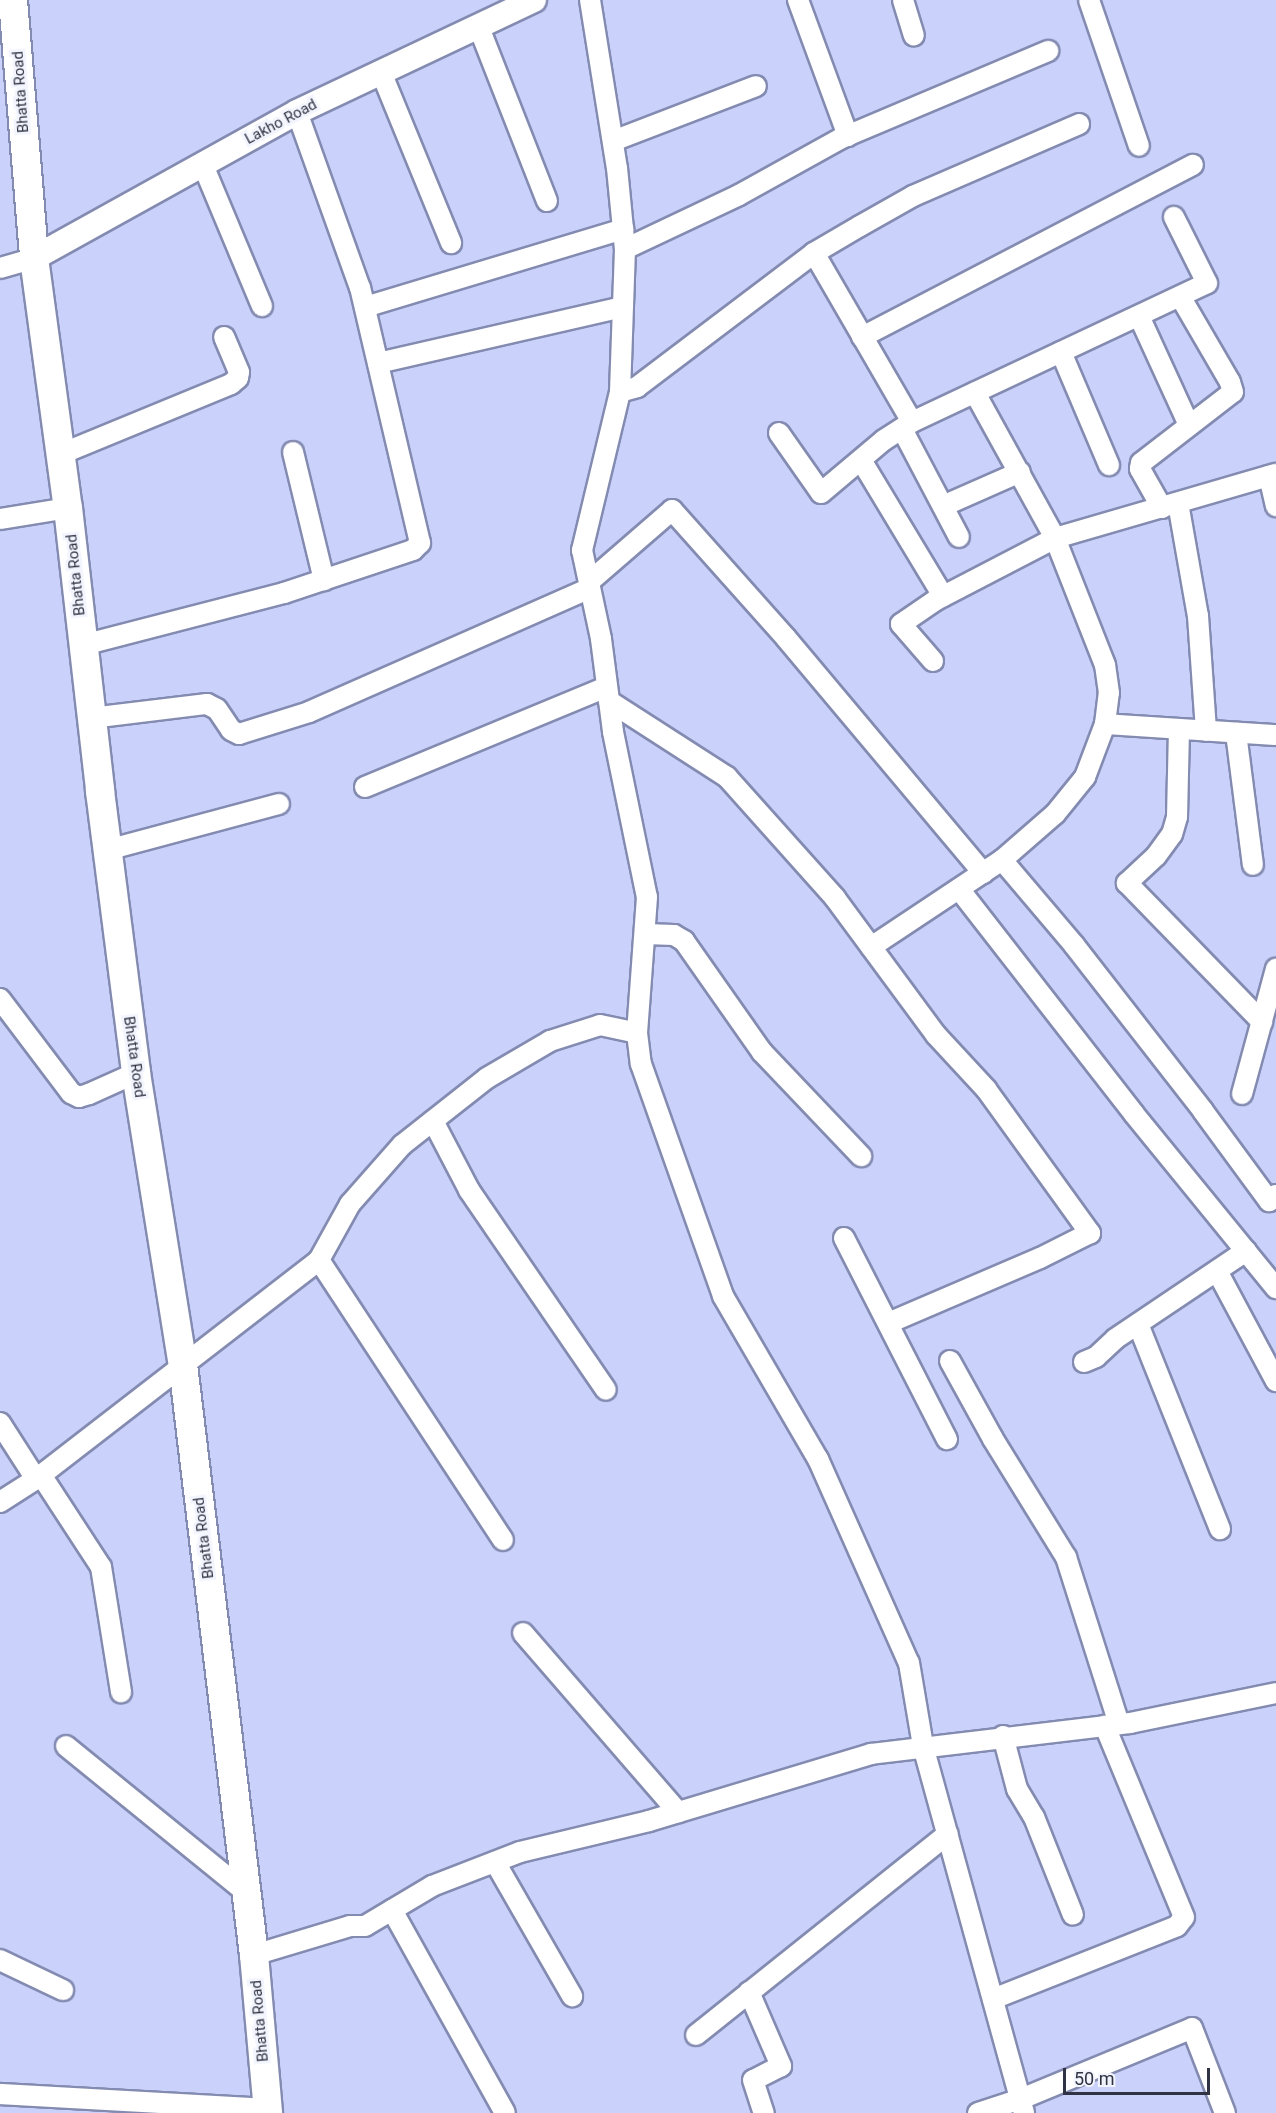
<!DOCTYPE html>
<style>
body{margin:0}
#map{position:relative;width:1276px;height:2113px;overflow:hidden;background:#cad2fb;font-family:Roboto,sans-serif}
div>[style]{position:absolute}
.roads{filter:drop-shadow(2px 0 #848bb1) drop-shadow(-2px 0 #848bb1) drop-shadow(0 2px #848bb1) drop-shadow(0 -2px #848bb1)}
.minor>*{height:20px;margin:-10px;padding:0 10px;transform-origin:10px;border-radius:10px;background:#fff}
.tertiary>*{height:24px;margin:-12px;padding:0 12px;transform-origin:12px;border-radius:12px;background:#fff}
.secondary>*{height:28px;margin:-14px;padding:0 14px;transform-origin:14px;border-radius:14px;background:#fff}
span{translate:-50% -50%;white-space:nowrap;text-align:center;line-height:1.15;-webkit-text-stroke:6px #f3f5fe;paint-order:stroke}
.street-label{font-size:15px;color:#303343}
.scale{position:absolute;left:1063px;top:2068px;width:147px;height:27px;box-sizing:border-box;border:3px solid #303343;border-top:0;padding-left:8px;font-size:18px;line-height:21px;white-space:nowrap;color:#303343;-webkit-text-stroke:4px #f3f5fe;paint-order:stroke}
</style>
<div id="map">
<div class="roads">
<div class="minor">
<i style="left:590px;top:0;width:170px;rotate:80.9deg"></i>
<i style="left:617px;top:168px;width:81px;rotate:84.4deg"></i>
<i style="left:625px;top:249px;width:143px;rotate:92deg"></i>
<i style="left:620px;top:392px;width:163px;rotate:103.5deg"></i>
<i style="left:582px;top:550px;width:91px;rotate:77.9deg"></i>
<i style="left:601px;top:639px;width:94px;rotate:82.6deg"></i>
<i style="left:613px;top:732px;width:168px;rotate:78.4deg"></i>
<i style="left:647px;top:897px;width:136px;rotate:94.2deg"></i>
<i style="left:637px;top:1033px;width:31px;rotate:83deg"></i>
<i style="left:641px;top:1064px;width:246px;rotate:70.5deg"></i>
<i style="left:723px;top:1296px;width:189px;rotate:59.8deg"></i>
<i style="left:818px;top:1459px;width:223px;rotate:66deg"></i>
<i style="left:909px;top:1663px;width:84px;rotate:80.4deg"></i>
<i style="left:923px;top:1746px;width:381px;rotate:74.6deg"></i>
<i style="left:798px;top:0;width:145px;rotate:69.8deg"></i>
<i style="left:903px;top:0;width:37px;rotate:73deg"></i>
<i style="left:1089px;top:0;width:154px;rotate:71.1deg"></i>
<i style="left:478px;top:25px;width:189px;rotate:68.6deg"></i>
<i style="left:381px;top:72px;width:185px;rotate:67.7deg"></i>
<i style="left:613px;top:141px;width:153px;rotate:-21deg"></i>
<i style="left:203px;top:165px;width:153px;rotate:67.3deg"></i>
<i style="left:625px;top:249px;width:126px;rotate:-25.3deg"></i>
<i style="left:739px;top:195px;width:118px;rotate:-29deg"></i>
<i style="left:842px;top:138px;width:224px;rotate:-22.9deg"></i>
<i style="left:814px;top:253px;width:195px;rotate:59.9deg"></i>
<i style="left:0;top:268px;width:35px;rotate:-16deg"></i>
<i style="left:365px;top:307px;width:270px;rotate:-16.8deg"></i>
<i style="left:1139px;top:316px;width:120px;rotate:65.4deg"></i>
<i style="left:862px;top:337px;width:373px;rotate:-27.5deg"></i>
<i style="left:1061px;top:352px;width:123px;rotate:67deg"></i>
<i style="left:378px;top:363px;width:251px;rotate:-12.9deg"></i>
<i style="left:620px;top:392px;width:18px;rotate:-16deg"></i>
<i style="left:637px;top:387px;width:222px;rotate:-37.1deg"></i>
<i style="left:814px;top:253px;width:53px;rotate:-30.4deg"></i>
<i style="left:860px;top:226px;width:61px;rotate:-29.5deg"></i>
<i style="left:913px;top:196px;width:181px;rotate:-23.4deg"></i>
<i style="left:902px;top:429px;width:122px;rotate:62.2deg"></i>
<i style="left:779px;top:433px;width:73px;rotate:55deg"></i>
<i style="left:821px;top:493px;width:82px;rotate:-40.1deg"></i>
<i style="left:884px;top:440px;width:33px;rotate:-33deg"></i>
<i style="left:912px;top:422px;width:326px;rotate:-25.2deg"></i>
<i style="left:1207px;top:283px;width:74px;rotate:-116.6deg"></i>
<i style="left:293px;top:452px;width:132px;rotate:76.4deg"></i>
<i style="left:61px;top:454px;width:184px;rotate:-22.4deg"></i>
<i style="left:231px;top:384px;width:9px;rotate:-41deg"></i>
<i style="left:238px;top:378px;width:6px;rotate:-81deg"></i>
<i style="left:239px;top:372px;width:38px;rotate:-113deg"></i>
<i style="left:861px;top:460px;width:159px;rotate:58.9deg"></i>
<i style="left:1269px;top:476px;width:31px;rotate:77deg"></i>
<i style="left:1178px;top:503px;width:115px;rotate:80deg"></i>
<i style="left:1198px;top:616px;width:115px;rotate:86deg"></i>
<i style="left:943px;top:506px;width:84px;rotate:-23.8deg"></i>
<i style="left:1162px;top:508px;width:45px;rotate:-119.4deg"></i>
<i style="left:1140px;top:469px;width:6px;rotate:-81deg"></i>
<i style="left:1141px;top:463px;width:116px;rotate:-37.7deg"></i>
<i style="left:1233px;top:392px;width:10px;rotate:-107deg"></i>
<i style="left:1230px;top:382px;width:99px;rotate:-120.2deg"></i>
<i style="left:0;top:519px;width:69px;rotate:-9.2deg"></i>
<i style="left:589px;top:582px;width:110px;rotate:-40.9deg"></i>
<i style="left:672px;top:510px;width:171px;rotate:48.3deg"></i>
<i style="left:786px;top:638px;width:307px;rotate:50deg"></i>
<i style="left:83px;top:645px;width:208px;rotate:-14.5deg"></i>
<i style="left:284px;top:593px;width:136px;rotate:-18.4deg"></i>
<i style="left:413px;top:550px;width:10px;rotate:-45deg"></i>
<i style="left:420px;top:543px;width:262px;rotate:-103.2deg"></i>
<i style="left:360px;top:288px;width:187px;rotate:-109.7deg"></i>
<i style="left:933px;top:661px;width:49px;rotate:-130.9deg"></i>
<i style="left:901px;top:624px;width:42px;rotate:-34.4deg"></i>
<i style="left:936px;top:600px;width:134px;rotate:-27.5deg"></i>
<i style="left:1055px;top:538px;width:230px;rotate:-16.2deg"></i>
<i style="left:609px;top:701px;width:140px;rotate:32.8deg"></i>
<i style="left:727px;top:777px;width:162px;rotate:48.2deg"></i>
<i style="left:835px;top:898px;width:170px;rotate:53.6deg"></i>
<i style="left:936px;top:1035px;width:74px;rotate:47.2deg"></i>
<i style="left:986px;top:1089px;width:178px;rotate:54.2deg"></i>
<i style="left:1090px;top:1233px;width:56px;rotate:153.4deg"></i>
<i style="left:1040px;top:1258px;width:165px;rotate:156.8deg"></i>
<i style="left:91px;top:718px;width:117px;rotate:-6.9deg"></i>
<i style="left:207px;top:704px;width:11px;rotate:27deg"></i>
<i style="left:217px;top:709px;width:25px;rotate:56deg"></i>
<i style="left:231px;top:730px;width:9px;rotate:27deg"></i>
<i style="left:239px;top:734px;width:73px;rotate:-17.4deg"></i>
<i style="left:309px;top:712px;width:307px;rotate:-23.8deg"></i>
<i style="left:1105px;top:724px;width:171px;rotate:3.7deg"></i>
<i style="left:1179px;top:729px;width:88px;rotate:91.3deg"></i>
<i style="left:1177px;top:817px;width:18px;rotate:106deg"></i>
<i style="left:1172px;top:834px;width:27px;rotate:126deg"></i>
<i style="left:1156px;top:856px;width:40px;rotate:137deg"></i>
<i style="left:1127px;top:883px;width:194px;rotate:45.8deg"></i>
<i style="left:1236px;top:733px;width:133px;rotate:82.7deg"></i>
<i style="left:365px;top:787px;width:262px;rotate:-22.5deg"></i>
<i style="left:107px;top:850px;width:178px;rotate:-15deg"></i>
<i style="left:1002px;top:860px;width:111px;rotate:49.7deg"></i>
<i style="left:1074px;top:945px;width:210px;rotate:52.1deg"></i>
<i style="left:1203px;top:1111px;width:112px;rotate:53.7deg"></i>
<i style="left:1269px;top:1201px;width:9px;rotate:-41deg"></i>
<i style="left:959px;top:889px;width:285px;rotate:52.1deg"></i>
<i style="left:1134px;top:1114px;width:225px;rotate:50.8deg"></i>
<i style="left:645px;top:934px;width:29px;rotate:2deg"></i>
<i style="left:674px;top:935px;width:12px;rotate:31deg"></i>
<i style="left:684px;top:941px;width:136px;rotate:54.9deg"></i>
<i style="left:762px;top:1052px;width:144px;rotate:46.4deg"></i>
<i style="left:871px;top:947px;width:157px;rotate:-33.6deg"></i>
<i style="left:1002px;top:860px;width:70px;rotate:-41deg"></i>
<i style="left:1055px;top:814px;width:48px;rotate:-51deg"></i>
<i style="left:1085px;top:777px;width:57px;rotate:-69.3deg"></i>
<i style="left:1105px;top:724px;width:31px;rotate:-83deg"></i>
<i style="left:1109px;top:693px;width:28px;rotate:-98deg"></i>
<i style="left:1105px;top:665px;width:136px;rotate:-111.5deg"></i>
<i style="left:1055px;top:538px;width:166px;rotate:-118.9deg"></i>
<i style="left:0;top:999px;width:118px;rotate:52.9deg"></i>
<i style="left:71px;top:1093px;width:9px;rotate:27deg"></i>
<i style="left:79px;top:1097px;width:10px;rotate:-17deg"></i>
<i style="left:89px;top:1094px;width:51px;rotate:-24.1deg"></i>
<i style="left:1242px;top:1094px;width:130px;rotate:-74.8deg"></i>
<i style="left:433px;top:1121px;width:78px;rotate:62.4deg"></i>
<i style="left:469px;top:1190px;width:242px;rotate:55.6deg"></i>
<i style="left:844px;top:1238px;width:226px;rotate:62.9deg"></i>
<i style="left:319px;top:1260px;width:335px;rotate:56.7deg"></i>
<i style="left:1217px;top:1271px;width:125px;rotate:61.8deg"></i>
<i style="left:1138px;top:1324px;width:221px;rotate:68.2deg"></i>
<i style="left:950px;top:1361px;width:89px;rotate:61.1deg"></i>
<i style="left:993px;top:1439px;width:139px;rotate:58.3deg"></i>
<i style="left:1066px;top:1557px;width:175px;rotate:72.4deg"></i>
<i style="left:1084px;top:1362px;width:13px;rotate:-23deg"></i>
<i style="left:1096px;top:1357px;width:26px;rotate:-43deg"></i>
<i style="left:1115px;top:1339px;width:158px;rotate:-33.9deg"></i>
<i style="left:0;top:1423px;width:67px;rotate:57.3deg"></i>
<i style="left:41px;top:1475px;width:110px;rotate:56.9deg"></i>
<i style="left:101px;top:1567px;width:127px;rotate:80.9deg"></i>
<i style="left:0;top:1502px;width:43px;rotate:-32.6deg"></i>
<i style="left:36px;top:1479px;width:358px;rotate:-37.7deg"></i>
<i style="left:319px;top:1260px;width:64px;rotate:-61deg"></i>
<i style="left:350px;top:1204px;width:79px;rotate:-48.6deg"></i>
<i style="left:402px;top:1145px;width:108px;rotate:-38.2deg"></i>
<i style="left:487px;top:1078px;width:73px;rotate:-30.4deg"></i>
<i style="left:550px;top:1041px;width:52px;rotate:-17.7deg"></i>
<i style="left:600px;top:1025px;width:38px;rotate:12deg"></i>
<i style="left:523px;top:1633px;width:237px;rotate:49.1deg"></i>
<i style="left:1003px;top:1736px;width:55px;rotate:75.2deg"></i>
<i style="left:1017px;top:1789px;width:33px;rotate:59deg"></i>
<i style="left:1034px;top:1817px;width:105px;rotate:68.3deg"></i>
<i style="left:66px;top:1746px;width:233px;rotate:39.1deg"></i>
<i style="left:495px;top:1862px;width:155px;rotate:60.1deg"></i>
<i style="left:392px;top:1910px;width:232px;rotate:60.9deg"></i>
<i style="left:254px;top:1955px;width:100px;rotate:-16.8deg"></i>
<i style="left:350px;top:1926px;width:15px"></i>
<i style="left:365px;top:1926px;width:78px;rotate:-30.8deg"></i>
<i style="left:432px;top:1886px;width:94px;rotate:-21.1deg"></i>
<i style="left:520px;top:1852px;width:133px;rotate:-13.5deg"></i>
<i style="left:649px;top:1821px;width:232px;rotate:-16.8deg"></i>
<i style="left:871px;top:1754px;width:261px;rotate:-6.8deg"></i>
<i style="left:1130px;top:1723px;width:149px;rotate:-11.6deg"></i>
<i style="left:0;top:1960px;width:70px;rotate:25.5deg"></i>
<i style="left:749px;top:1992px;width:81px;rotate:66.6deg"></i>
<i style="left:781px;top:2066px;width:31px;rotate:153deg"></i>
<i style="left:753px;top:2080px;width:35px;rotate:72deg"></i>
<i style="left:993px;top:1999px;width:198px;rotate:-21.6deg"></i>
<i style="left:1177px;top:1926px;width:11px;rotate:-52deg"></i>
<i style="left:1184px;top:1917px;width:207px;rotate:-112.5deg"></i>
<i style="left:696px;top:2035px;width:322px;rotate:-38.6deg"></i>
<i style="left:0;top:2094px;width:268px;rotate:3.2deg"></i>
<i style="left:978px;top:2113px;width:45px;rotate:-18deg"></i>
<i style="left:1021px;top:2099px;width:185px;rotate:-22.5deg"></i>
<i style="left:1192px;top:2028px;width:91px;rotate:68.8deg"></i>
</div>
<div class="tertiary">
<i style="left:34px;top:258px;width:301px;rotate:-29deg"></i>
<i style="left:297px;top:112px;width:262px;rotate:-25.3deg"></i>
</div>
<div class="secondary">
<i style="left:13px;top:0;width:259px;rotate:85.3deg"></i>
<i style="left:34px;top:258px;width:252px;rotate:82.3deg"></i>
<i style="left:68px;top:508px;width:285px;rotate:83.5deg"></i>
<i style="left:100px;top:791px;width:284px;rotate:82.7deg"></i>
<i style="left:136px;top:1073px;width:296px;rotate:80.9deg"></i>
<i style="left:183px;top:1365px;width:594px;rotate:83.14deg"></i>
<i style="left:254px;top:1955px;width:159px;rotate:84.9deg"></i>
</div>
</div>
<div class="street-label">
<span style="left:21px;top:92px;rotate:-94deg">Bhatta Road</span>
<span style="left:281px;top:122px;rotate:-28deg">Lakho Road</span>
<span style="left:76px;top:575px;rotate:-96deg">Bhatta Road</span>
<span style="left:134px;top:1057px;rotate:82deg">Bhatta Road</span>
<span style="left:204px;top:1538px;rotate:-97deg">Bhatta Road</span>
<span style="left:260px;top:2021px;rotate:-95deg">Bhatta Road</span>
</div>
<div class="scale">50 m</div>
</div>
